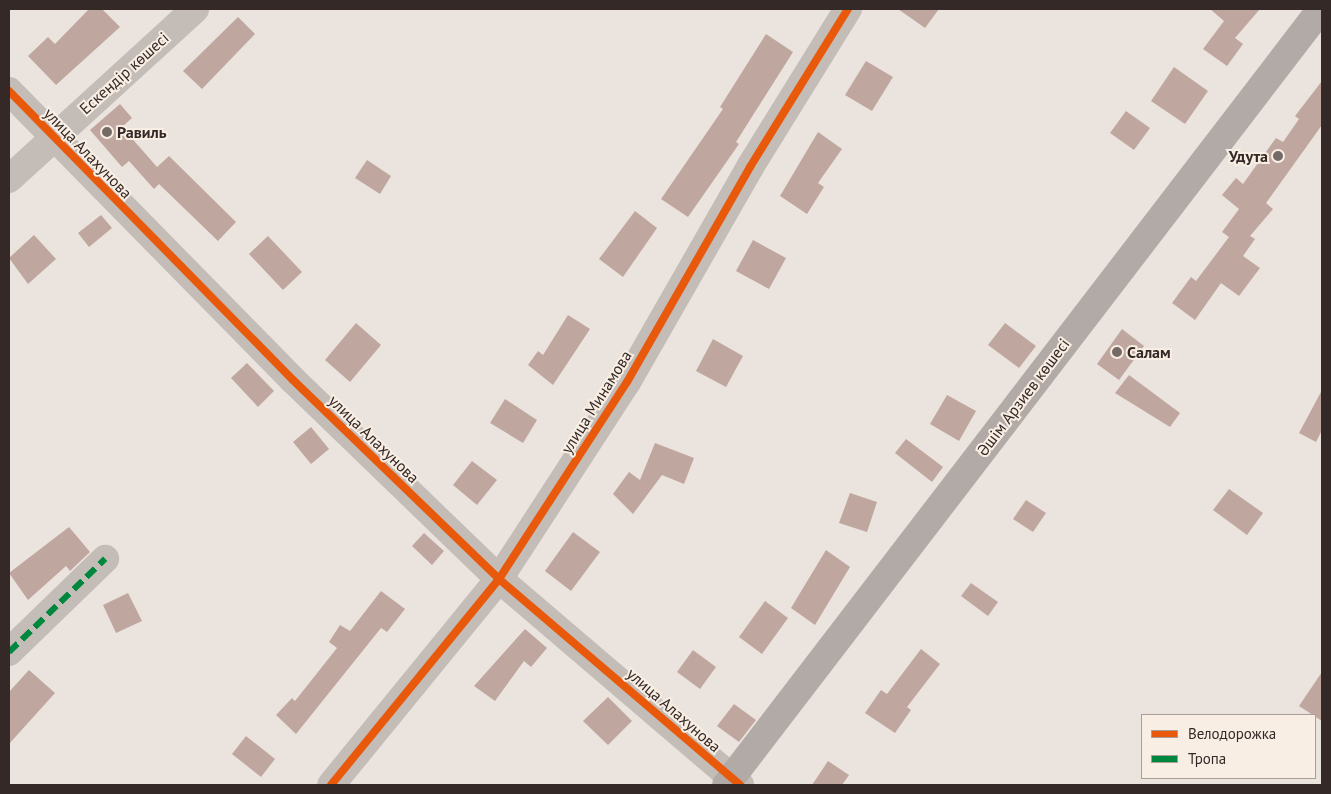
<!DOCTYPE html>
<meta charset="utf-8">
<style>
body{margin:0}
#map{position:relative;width:1331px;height:794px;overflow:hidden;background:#ebe4de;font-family:"PT Sans",sans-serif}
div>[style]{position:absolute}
.building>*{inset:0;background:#bfa79f}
.minor>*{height:28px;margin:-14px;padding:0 14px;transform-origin:14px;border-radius:14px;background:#c3bcb7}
.major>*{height:28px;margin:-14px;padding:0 14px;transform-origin:14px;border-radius:14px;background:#b2aaa6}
.quiet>*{height:6px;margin-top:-3px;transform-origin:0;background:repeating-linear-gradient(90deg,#00873e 0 12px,transparent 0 18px)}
.cycleway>*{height:8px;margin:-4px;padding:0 4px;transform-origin:4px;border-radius:4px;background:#e8590c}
.dots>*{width:14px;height:14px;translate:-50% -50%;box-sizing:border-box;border:2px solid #f9eee4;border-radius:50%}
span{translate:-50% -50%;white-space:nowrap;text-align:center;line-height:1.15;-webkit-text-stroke:4px #f9eee4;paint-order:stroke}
.street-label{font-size:16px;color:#342926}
.poi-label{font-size:16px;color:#342926;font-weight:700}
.left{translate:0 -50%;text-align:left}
.right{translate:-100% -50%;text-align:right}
.frame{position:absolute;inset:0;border:10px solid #342926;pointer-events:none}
.legend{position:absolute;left:1141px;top:714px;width:175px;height:65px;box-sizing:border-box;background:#f9eee4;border:1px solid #aa9f98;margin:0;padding:6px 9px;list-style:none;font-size:15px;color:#342926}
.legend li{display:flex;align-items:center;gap:10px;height:25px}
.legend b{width:25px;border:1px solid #aa9f98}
</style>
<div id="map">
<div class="building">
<i style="clip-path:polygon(89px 9px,102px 9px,120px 27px,56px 85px,28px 56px,48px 37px,55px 44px)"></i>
<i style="clip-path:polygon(898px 9px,939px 9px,925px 28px)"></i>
<i style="clip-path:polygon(1210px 9px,1260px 9px,1235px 38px,1243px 44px,1227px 66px,1203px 49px,1224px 21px)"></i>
<i style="clip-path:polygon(238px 17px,255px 34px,202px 89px,183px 71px)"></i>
<i style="clip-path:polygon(766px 34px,793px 52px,736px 142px,739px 144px,688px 217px,661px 199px,723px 109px,720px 107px)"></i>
<i style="clip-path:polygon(866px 61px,893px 77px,872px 111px,845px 95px)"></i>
<i style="clip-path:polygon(1174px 67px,1208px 91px,1185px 124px,1151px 101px)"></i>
<i style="clip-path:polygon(1322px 81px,1322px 125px,1266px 203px,1273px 209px,1250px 236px,1255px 239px,1243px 256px,1260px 268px,1239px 296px,1221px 283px,1195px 320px,1172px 303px,1191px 277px,1196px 281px,1229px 237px,1222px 232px,1239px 209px,1222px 195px,1236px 178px,1243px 184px,1276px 138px,1283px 142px,1299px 119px,1295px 116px)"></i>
<i style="clip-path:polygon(120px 104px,132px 118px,122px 127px,157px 167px,169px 156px,236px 222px,218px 241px,159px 184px,154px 189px,129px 161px,122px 167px,90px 130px)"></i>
<i style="clip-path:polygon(1126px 111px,1150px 128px,1134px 150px,1110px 133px)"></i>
<i style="clip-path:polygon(818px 132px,842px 149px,818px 183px,824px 187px,807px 214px,780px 196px)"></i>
<i style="clip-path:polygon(367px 160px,391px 176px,380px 194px,355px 178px)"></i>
<i style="clip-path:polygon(635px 211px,657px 228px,623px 277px,599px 259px)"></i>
<i style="clip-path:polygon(101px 215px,112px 228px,89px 247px,78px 233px)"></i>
<i style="clip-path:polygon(34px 235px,56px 259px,28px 284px,9px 258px)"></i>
<i style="clip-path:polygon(268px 236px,302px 272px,283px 290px,249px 254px)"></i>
<i style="clip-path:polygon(753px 240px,786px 258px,769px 289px,736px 271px)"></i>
<i style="clip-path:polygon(568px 315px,590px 329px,553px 385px,528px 365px,538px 351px,543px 355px)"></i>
<i style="clip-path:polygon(356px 323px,381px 345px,350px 382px,325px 360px)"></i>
<i style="clip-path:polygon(1005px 323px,1036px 346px,1019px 368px,988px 345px)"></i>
<i style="clip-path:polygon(1122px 329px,1144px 346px,1119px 380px,1097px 364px)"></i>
<i style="clip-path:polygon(713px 339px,743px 356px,726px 387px,696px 371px)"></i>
<i style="clip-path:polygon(247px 363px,274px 391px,258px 407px,231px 378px)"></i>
<i style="clip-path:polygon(1129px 375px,1180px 413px,1170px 427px,1115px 393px)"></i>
<i style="clip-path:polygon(1322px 390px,1322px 430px,1316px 442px,1299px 433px)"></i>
<i style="clip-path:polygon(947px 395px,976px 411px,959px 441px,930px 424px)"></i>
<i style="clip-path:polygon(505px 399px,537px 420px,523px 443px,490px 423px)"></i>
<i style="clip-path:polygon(311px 427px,329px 449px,311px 464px,293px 442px)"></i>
<i style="clip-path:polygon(906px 439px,943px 467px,932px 482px,895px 453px)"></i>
<i style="clip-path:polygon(655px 443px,694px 458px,684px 484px,662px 475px,633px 514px,613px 494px,629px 472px,640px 480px)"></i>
<i style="clip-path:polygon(472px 461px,497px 480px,477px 505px,453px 485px)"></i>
<i style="clip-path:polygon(1229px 489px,1263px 513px,1247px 535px,1213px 510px)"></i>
<i style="clip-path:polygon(850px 493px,877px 502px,867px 532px,839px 523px)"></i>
<i style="clip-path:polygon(1026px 500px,1046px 513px,1033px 532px,1013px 519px)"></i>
<i style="clip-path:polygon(69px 527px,90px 552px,70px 571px,66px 566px,28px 600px,9px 573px)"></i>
<i style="clip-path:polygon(573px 532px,600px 552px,571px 591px,545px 571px)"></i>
<i style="clip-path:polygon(424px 533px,444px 551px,432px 565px,412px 546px)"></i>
<i style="clip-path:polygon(826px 550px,850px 567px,815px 625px,791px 608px)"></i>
<i style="clip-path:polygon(971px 583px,998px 602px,988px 616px,961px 596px)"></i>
<i style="clip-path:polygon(381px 591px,405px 609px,387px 632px,381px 628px,296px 734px,276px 715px,292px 698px,295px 701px,337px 648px,329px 642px,340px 625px,350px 631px)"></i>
<i style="clip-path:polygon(128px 593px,142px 621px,116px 633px,103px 605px)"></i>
<i style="clip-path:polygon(765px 601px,788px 618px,762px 654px,739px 637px)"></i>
<i style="clip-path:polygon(525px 629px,547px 648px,531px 667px,524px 661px,495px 701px,474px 686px)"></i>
<i style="clip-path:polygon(921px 649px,940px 664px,907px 707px,911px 710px,895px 733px,865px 713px,881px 690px,887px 694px)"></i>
<i style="clip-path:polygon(693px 650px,716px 667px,700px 689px,677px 672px)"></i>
<i style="clip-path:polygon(29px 670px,55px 693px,9px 744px,9px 692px)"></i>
<i style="clip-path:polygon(1322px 672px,1322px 721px,1299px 706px)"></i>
<i style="clip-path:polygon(608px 697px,632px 721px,608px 745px,583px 721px)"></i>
<i style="clip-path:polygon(734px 704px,756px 720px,739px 742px,717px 726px)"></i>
<i style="clip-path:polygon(246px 736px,275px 759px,261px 777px,232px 754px)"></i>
<i style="clip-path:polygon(828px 761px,849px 775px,842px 785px,812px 785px)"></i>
</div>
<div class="minor">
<i style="left:9px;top:91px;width:405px;rotate:45.5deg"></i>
<i style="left:293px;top:380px;width:286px;rotate:44deg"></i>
<i style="left:499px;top:579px;width:317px;rotate:40.5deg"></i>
<i style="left:9px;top:179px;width:252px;rotate:-42.4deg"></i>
<i style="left:9px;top:652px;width:134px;rotate:-44.1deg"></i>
<i style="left:331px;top:785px;width:266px;rotate:-50.8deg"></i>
<i style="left:499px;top:579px;width:235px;rotate:-57deg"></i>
<i style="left:627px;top:382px;width:248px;rotate:-60.2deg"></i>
<i style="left:750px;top:167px;width:186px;rotate:-58.2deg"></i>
</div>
<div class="major">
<i style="left:726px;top:785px;width:978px;rotate:-52.52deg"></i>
</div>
<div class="quiet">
<i style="left:9px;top:652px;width:134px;rotate:-44.1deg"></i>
</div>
<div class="cycleway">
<i style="left:9px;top:91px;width:405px;rotate:45.5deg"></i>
<i style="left:293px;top:380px;width:286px;rotate:44deg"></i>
<i style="left:499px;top:579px;width:317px;rotate:40.5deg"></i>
<i style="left:331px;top:785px;width:266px;rotate:-50.8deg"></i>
<i style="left:499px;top:579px;width:235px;rotate:-57deg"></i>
<i style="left:627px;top:382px;width:248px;rotate:-60.2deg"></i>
<i style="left:750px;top:167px;width:186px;rotate:-58.2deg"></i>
</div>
<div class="dots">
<i style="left:107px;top:132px;background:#746a66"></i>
<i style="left:1278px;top:156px;background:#746a66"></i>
<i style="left:1117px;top:352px;background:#746a66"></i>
</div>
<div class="street-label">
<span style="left:124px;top:73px;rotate:-42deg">Ескендір көшесі</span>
<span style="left:88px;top:153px;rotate:46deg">улица Алахунова</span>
<span style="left:1023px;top:397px;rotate:-53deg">Әшім Арзиев көшесі</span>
<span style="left:596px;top:402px;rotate:-58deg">улица Минамова</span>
<span style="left:374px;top:439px;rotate:44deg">улица Алахунова</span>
<span style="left:674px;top:710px;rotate:41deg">улица Алахунова</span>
</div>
<div class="poi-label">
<span class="left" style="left:117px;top:132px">Равиль</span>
<span class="right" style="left:1268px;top:156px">Удута</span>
<span class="left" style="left:1127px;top:352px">Салам</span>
</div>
<div class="frame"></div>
<ul class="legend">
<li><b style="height:6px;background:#e8590c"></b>Велодорожка</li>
<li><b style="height:6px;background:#00873e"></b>Тропа</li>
</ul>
</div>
